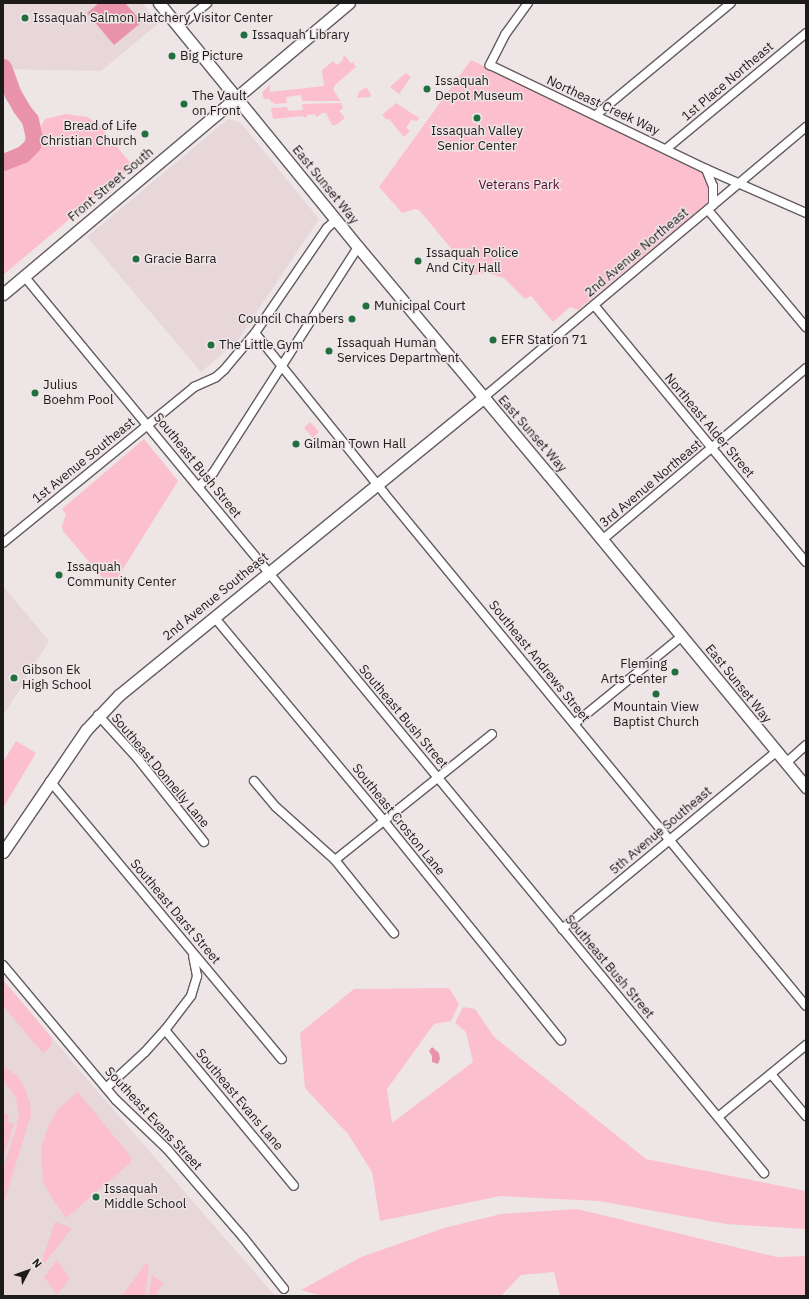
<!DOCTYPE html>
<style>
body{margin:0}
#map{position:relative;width:809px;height:1299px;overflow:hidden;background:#eee5e7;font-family:"IBM Plex Sans",sans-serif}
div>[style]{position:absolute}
.built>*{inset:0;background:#e7d6da}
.green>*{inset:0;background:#fbbfce}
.water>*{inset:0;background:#e893aa}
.river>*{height:17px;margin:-8.5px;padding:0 8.5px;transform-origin:8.5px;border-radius:8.5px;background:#e893aa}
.roads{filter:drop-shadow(1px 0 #645c5e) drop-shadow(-1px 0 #645c5e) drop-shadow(0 1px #645c5e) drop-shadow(0 -1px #645c5e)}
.street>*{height:8px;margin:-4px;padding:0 4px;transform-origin:4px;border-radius:4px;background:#fff}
.secondary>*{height:11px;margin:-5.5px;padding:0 5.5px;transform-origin:5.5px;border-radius:5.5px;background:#fff}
.dots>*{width:11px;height:11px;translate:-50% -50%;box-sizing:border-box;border:2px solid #eee5e7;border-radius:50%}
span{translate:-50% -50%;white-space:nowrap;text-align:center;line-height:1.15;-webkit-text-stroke:3px #eee5e7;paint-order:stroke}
.poi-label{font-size:13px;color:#1d1a1a}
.left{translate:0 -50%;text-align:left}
.right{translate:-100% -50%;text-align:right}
.street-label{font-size:13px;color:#1d1a1a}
.park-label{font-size:13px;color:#570b2a}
.frame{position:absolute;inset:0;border:4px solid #1d1a1a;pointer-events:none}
.north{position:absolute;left:8px;top:1251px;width:40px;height:40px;-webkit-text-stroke:3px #eee5e7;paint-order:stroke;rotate:49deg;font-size:11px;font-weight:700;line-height:16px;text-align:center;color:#1d1a1a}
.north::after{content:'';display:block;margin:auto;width:14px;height:18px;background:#1d1a1a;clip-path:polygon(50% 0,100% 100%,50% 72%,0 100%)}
</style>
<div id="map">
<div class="built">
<i style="clip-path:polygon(3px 3px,142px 3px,159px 23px,101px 71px,3px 69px)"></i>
<i style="clip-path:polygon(228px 119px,240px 122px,319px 219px,238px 340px,201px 372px,87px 237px)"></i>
<i style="clip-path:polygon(3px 586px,49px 641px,3px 716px)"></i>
<i style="clip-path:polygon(3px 980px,92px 1085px,275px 1296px,3px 1296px)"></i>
</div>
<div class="green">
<i style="clip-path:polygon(344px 55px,351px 63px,353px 62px,356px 67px,335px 85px,333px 90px,341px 101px,302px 101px,301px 95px,286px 97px,287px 103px,274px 104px,274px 102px,271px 102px,270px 99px,264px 99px,262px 93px,270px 84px,270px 92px,324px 86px,322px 70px,333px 61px,337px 65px,343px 60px)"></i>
<i style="clip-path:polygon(471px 60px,651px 144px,702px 173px,710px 181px,710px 196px,707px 203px,578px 310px,570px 307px,553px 322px,531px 296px,525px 299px,504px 278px,488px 273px,473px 275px,420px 211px,416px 209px,402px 213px,379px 187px)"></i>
<i style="clip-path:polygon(406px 73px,411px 77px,399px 94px,390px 87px)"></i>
<i style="clip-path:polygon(366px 87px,371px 94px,370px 97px,357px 98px,359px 92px)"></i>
<i style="clip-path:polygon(341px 103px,343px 108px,339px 111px,345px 118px,336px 125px,332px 125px,326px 113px,322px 113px,317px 117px,314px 114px,308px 115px,305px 118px,303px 116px,273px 119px,271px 108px,287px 107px,288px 111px,303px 110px,302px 104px)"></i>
<i style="clip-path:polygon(396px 103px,419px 118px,417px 121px,411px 120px,406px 128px,410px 131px,404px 137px,389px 119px,387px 120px,382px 115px)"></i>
<i style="clip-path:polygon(66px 114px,87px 117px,98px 124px,133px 166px,3px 275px,3px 170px,28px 157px,38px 148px,43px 137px,41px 126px,45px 119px)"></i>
<i style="clip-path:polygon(310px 422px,319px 432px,313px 438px,304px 428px)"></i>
<i style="clip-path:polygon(144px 439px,178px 481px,111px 588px,63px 531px,62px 526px,66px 514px,62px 509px)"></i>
<i style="clip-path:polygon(16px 741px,36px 753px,3px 808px,3px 762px)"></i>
<i style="clip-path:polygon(3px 980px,52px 1038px,51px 1046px,43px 1053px,3px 1006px)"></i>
<i style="clip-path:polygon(449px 988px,459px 1004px,451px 1021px,434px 1024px,387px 1089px,392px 1123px,473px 1062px,466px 1032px,455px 1023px,463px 1007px,475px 1009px,494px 1037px,646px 1159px,806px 1191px,806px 1229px,726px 1224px,599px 1201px,500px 1196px,380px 1221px,372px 1172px,348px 1134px,305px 1088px,300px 1033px,354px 989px)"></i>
<i style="clip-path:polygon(3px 1065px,17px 1076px,23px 1084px,30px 1102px,31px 1115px,3px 1205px,3px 1168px,16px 1129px,19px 1113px,16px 1098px,3px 1080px)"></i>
<i style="clip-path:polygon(78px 1092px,131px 1157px,131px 1162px,66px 1218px,51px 1197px,43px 1181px,41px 1148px,48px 1127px,58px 1109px)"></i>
<i style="clip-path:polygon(3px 1113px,9px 1115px,7px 1122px,14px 1124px,3px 1157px)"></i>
<i style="clip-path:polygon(577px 1209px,777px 1257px,806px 1256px,806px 1296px,560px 1296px,554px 1272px,521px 1275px,501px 1296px,323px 1296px,301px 1290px,361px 1257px,444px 1228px,501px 1214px)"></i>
<i style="clip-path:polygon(55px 1222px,72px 1228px,39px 1270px)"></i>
<i style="clip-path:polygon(57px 1260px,70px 1278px,57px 1295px,44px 1277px)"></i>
<i style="clip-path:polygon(146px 1263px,149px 1265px,145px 1296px,122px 1296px)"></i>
<i style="clip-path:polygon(152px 1275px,164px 1283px,154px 1296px,149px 1296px)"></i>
</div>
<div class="water">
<i style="clip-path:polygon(99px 3px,125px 3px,142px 22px,114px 45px,87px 13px)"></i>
<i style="clip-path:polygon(432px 1047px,439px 1053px,440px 1059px,438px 1064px,432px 1062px,432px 1056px,429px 1051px)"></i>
</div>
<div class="river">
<i style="left:3px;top:67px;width:29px;rotate:70deg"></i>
<i style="left:13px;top:94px;width:16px;rotate:60deg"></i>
<i style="left:21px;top:108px;width:15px;rotate:53deg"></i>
<i style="left:30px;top:120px;width:17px;rotate:77deg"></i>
<i style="left:34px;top:137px;width:8px;rotate:104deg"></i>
<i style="left:32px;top:145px;width:13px;rotate:135deg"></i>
<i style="left:23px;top:154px;width:22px;rotate:158deg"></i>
</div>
<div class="roads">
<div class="street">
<i style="left:528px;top:3px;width:39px;rotate:126deg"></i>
<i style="left:505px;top:35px;width:34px;rotate:117deg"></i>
<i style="left:490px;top:65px;width:240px;rotate:25.7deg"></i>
<i style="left:706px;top:169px;width:109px;rotate:23.7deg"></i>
<i style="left:179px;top:26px;width:36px;rotate:-39deg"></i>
<i style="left:596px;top:115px;width:175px;rotate:-39.7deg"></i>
<i style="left:666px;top:149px;width:182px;rotate:-39.6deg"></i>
<i style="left:706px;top:169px;width:18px;rotate:68deg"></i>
<i style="left:713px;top:186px;width:19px;rotate:90deg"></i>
<i style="left:708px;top:210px;width:153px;rotate:50.1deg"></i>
<i style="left:24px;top:276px;width:1163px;rotate:50.48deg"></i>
<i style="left:594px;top:305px;width:333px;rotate:50.5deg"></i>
<i style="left:255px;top:333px;width:206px;rotate:51.1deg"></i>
<i style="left:384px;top:493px;width:664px;rotate:50.56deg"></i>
<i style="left:483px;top:398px;width:422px;rotate:-40deg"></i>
<i style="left:198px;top:487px;width:21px;rotate:-43deg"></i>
<i style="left:213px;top:473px;width:269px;rotate:-57.3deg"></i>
<i style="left:602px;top:540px;width:267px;rotate:-40.1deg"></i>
<i style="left:3px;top:543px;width:247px;rotate:-39.2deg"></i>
<i style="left:194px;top:387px;width:24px;rotate:-24deg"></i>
<i style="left:216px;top:377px;width:11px;rotate:-41deg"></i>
<i style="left:224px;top:370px;width:48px;rotate:-50deg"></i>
<i style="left:255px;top:333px;width:127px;rotate:-55.6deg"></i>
<i style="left:327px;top:228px;width:12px;rotate:-42deg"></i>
<i style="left:215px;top:618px;width:264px;rotate:50.2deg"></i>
<i style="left:384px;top:821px;width:282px;rotate:51.1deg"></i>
<i style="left:98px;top:715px;width:59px;rotate:47.7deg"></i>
<i style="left:138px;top:759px;width:106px;rotate:51.5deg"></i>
<i style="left:574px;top:724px;width:138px;rotate:-39.1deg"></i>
<i style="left:786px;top:763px;width:27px;rotate:-42deg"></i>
<i style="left:50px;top:781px;width:362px;rotate:50.2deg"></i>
<i style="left:254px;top:781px;width:34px;rotate:50deg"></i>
<i style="left:276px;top:807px;width:79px;rotate:41.9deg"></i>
<i style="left:335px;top:860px;width:94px;rotate:51.1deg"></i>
<i style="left:335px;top:860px;width:201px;rotate:-38.7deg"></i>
<i style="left:562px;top:929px;width:278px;rotate:-39.6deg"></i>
<i style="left:3px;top:965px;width:176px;rotate:50.1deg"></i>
<i style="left:116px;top:1100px;width:71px;rotate:43.9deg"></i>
<i style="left:167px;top:1149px;width:116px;rotate:49.2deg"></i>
<i style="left:243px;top:1237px;width:66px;rotate:51.7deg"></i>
<i style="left:165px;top:1030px;width:202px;rotate:50.4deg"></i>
<i style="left:771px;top:1074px;width:55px;rotate:50.2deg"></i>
<i style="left:106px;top:1088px;width:53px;rotate:-42.7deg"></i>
<i style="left:145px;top:1052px;width:30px;rotate:-48deg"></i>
<i style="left:165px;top:1030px;width:43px;rotate:-52.6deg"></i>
<i style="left:191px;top:996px;width:21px;rotate:-73deg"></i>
<i style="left:197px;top:976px;width:20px;rotate:-101deg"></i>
<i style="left:718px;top:1117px;width:114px;rotate:-39.3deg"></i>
</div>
<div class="secondary">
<i style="left:159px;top:3px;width:315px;rotate:50.8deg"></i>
<i style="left:358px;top:247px;width:296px;rotate:50.1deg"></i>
<i style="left:548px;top:474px;width:406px;rotate:50.5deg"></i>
<i style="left:3px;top:294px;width:452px;rotate:-40.1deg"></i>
<i style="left:3px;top:852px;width:148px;rotate:-55.8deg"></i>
<i style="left:86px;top:730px;width:48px;rotate:-46.7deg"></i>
<i style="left:119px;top:695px;width:470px;rotate:-39.2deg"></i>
</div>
</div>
<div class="dots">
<i style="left:25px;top:18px;background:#216f3e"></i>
<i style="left:244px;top:35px;background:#216f3e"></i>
<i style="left:172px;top:56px;background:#216f3e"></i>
<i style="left:427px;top:89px;background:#216f3e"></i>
<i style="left:184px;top:104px;background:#216f3e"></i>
<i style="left:477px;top:118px;background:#216f3e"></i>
<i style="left:145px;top:134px;background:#216f3e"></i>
<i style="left:136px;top:259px;background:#216f3e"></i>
<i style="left:418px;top:261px;background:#216f3e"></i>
<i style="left:366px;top:306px;background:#216f3e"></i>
<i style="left:352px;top:319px;background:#216f3e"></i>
<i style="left:493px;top:340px;background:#216f3e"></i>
<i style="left:211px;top:345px;background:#216f3e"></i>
<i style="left:329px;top:351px;background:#216f3e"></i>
<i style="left:35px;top:393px;background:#216f3e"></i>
<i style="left:296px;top:444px;background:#216f3e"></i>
<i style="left:59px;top:575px;background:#216f3e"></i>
<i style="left:675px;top:672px;background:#216f3e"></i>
<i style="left:14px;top:678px;background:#216f3e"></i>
<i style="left:656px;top:694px;background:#216f3e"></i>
<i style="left:96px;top:1197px;background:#216f3e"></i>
</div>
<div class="poi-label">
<span class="left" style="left:33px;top:18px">Issaquah Salmon Hatchery Visitor Center</span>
<span class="left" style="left:252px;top:35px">Issaquah Library</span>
<span class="left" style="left:180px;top:56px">Big Picture</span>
<span class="left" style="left:435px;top:89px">Issaquah<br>Depot Museum</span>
<span class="left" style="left:192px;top:104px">The Vault<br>on Front</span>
<span class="right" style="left:137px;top:134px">Bread of Life<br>Christian Church</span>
<span style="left:477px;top:139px">Issaquah Valley<br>Senior Center</span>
<span class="left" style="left:426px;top:261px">Issaquah Police<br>And City Hall</span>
<span class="left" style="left:144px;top:259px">Gracie Barra</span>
<span class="left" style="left:374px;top:306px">Municipal Court</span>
<span class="right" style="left:344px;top:319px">Council Chambers</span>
<span class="left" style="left:501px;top:340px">EFR Station 71</span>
<span class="left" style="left:337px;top:351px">Issaquah Human<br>Services Department</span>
<span class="left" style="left:219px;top:345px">The Little Gym</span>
<span class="left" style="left:43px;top:393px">Julius<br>Boehm Pool</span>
<span class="left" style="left:304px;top:444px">Gilman Town Hall</span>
<span class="left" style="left:67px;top:575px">Issaquah<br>Community Center</span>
<span class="right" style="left:667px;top:672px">Fleming<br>Arts Center</span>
<span class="left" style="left:22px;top:678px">Gibson Ek<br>High School</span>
<span style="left:656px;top:715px">Mountain View<br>Baptist Church</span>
<span class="left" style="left:104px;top:1197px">Issaquah<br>Middle School</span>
</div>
<div class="street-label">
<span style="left:728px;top:82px;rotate:-40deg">1st Place Northeast</span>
<span style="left:603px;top:106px;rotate:25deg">Northeast Creek Way</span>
<span style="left:111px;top:185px;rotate:-40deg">Front Street South</span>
<span style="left:325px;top:185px;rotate:51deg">East Sunset Way</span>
<span style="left:637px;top:253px;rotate:-40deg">2nd Avenue Northeast</span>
<span style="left:709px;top:426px;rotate:50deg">Northeast Alder Street</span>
<span style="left:532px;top:434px;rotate:49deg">East Sunset Way</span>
<span style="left:84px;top:461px;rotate:-39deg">1st Avenue Southeast</span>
<span style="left:197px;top:466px;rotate:51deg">Southeast Bush Street</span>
<span style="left:651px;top:484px;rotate:-40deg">3rd Avenue Northeast</span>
<span style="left:216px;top:597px;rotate:-39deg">2nd Avenue Southeast</span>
<span style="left:539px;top:662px;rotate:51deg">Southeast Andrews Street</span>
<span style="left:738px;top:684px;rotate:51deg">East Sunset Way</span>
<span style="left:403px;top:717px;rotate:50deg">Southeast Bush Street</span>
<span style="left:160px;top:771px;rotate:50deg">Southeast Donnelly Lane</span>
<span style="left:398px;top:820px;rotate:51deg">Southeast Croston Lane</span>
<span style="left:661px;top:831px;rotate:-40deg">5th Avenue Southeast</span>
<span style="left:175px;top:912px;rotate:50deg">Southeast Darst Street</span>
<span style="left:609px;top:967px;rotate:50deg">Southeast Bush Street</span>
<span style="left:239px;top:1100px;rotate:50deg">Southeast Evans Lane</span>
<span style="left:153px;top:1119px;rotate:47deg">Southeast Evans Street</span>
</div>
<div class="park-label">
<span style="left:519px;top:185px">Veterans Park</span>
</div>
<div class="frame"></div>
<div class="north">N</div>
</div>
